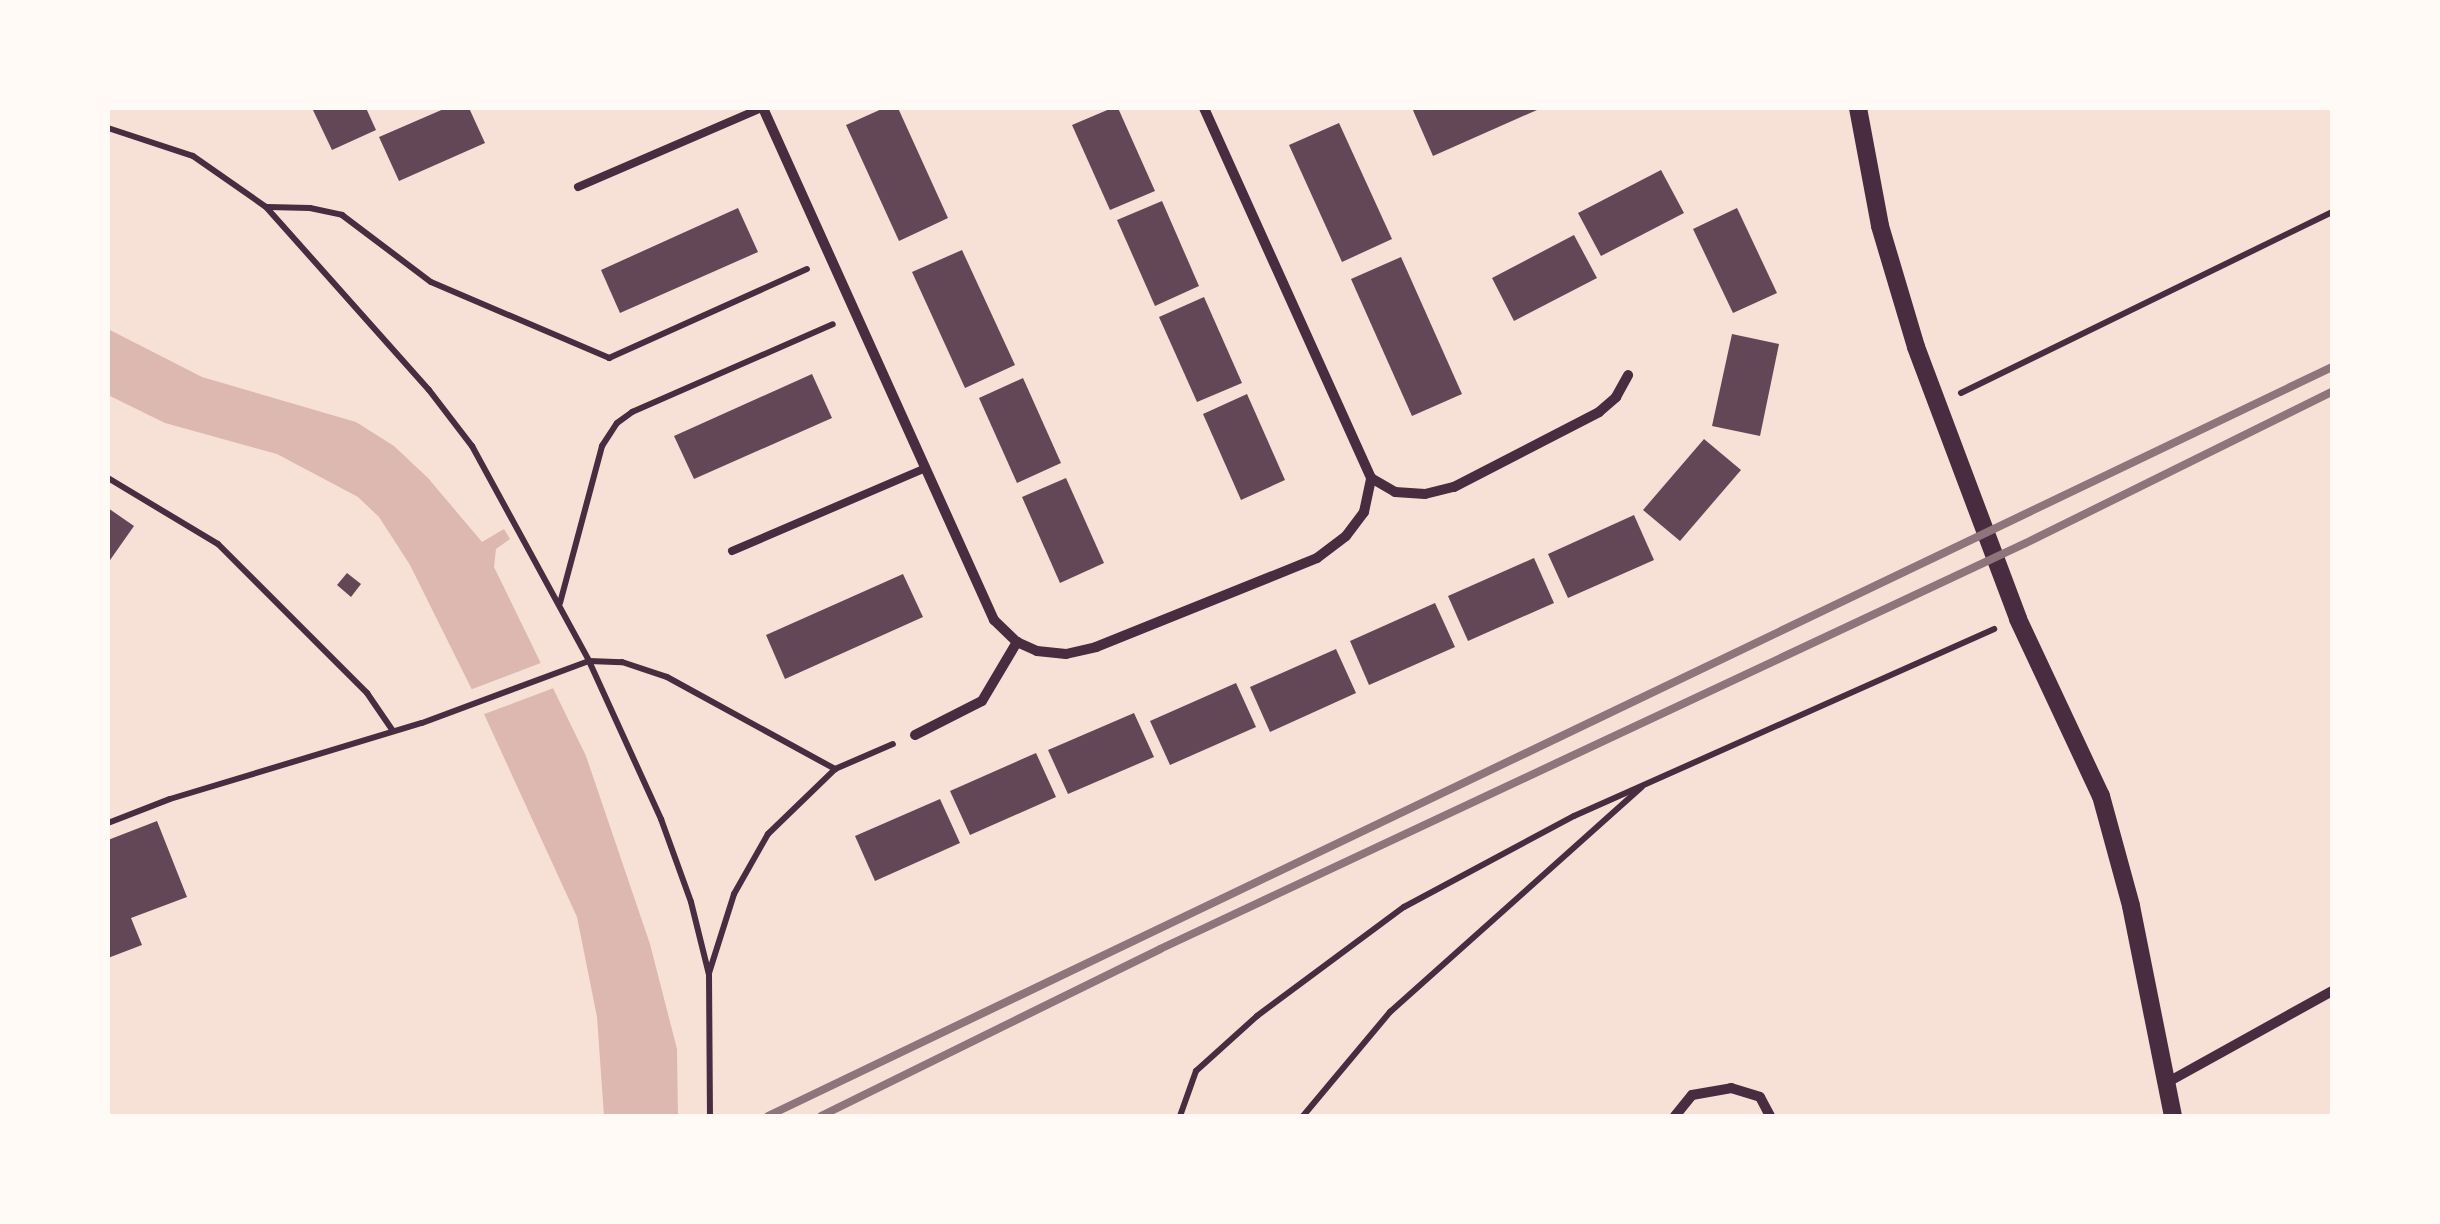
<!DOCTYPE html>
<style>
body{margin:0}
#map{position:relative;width:2440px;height:1224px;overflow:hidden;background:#f7e1d7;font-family:"Alegreya Sans",sans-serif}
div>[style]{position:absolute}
.water>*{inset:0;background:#dcb8b0}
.pier>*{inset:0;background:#f7e1d7}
.building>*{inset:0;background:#644757}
.path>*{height:6px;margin:-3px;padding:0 3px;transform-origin:3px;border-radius:3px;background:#4a2c40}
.service>*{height:8px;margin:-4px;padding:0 4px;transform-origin:4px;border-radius:4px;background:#4a2c40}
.minor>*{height:10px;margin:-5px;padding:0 5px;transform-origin:5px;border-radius:5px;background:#4a2c40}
.tertiary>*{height:18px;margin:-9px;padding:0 9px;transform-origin:9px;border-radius:9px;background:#4a2c40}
.rail>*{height:8px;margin:-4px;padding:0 4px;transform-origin:4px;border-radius:4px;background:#8f747c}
span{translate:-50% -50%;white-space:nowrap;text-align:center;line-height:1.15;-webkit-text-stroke:10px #fffaf5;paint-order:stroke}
.frame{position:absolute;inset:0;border:110px solid #fffaf5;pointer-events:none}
</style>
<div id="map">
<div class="water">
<i style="clip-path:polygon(108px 329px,202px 377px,356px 422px,394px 446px,428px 478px,482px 542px,504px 529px,510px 539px,496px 549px,494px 567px,586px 756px,650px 944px,677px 1049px,678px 1116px,604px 1116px,597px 1017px,577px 917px,484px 714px,410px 565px,379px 517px,358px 497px,277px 454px,165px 423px,108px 395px)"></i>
</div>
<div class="pier">
<i style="clip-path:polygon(546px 661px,559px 686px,479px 716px,467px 691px)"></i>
</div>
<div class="building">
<i style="clip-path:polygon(312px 108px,366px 108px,376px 130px,332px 150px)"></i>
<i style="clip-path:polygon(446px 108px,469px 108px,485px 143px,399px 181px,379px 137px)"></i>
<i style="clip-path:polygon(884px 108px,898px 108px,948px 218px,899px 241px,846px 125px)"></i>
<i style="clip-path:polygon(1112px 108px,1118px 108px,1155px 191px,1110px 210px,1072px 125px)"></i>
<i style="clip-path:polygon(1412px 108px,1536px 108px,1537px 110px,1433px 156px)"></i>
<i style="clip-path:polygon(1339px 123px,1392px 239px,1342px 262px,1289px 145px)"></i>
<i style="clip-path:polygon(1661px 170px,1684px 213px,1601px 256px,1578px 213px)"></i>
<i style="clip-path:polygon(1162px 201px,1199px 286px,1155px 306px,1117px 220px)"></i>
<i style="clip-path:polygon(738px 208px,758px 252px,620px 313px,601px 270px)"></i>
<i style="clip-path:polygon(1737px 208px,1777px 293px,1733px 313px,1693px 229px)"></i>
<i style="clip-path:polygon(1574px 235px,1597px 278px,1514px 321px,1492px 278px)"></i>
<i style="clip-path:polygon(962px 250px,1015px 365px,965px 388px,912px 272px)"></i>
<i style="clip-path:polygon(1401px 257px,1462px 394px,1412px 416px,1351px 279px)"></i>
<i style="clip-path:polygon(1204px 297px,1242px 383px,1197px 402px,1159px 317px)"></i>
<i style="clip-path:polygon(1732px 334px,1779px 344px,1760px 436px,1712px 426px)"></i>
<i style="clip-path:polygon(812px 374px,832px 418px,694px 479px,674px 436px)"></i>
<i style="clip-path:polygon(1023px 378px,1061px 463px,1017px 483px,979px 398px)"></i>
<i style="clip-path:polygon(1247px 394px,1285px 480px,1241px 500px,1203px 414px)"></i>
<i style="clip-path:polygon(1704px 439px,1741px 470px,1680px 541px,1643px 510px)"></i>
<i style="clip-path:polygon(1066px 478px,1104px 563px,1060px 583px,1022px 497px)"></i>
<i style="clip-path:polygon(108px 508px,134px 526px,108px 563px)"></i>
<i style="clip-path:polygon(1634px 515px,1654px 560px,1568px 598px,1548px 554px)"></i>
<i style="clip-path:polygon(1534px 558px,1554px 603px,1468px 641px,1448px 596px)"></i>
<i style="clip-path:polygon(347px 573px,361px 584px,351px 597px,337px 585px)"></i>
<i style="clip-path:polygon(903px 574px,923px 617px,785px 679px,766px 635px)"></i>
<i style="clip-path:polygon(1435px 603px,1455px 647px,1369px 685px,1350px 641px)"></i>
<i style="clip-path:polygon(1336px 649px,1356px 693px,1270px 732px,1250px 687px)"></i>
<i style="clip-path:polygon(1236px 683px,1256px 727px,1170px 765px,1150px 721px)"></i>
<i style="clip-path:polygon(1134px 713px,1154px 757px,1068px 794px,1048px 750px)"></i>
<i style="clip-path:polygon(1036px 753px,1056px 797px,970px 835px,950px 791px)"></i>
<i style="clip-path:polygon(940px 799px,960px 843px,875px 881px,855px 836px)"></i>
<i style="clip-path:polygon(157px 821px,187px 897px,131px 918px,142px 945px,108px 958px,108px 840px)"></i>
</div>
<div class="path">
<i style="left:108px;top:128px;width:89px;rotate:18.2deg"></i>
<i style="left:193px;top:156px;width:89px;rotate:34.9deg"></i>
<i style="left:266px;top:207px;width:245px;rotate:48.3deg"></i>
<i style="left:429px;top:390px;width:71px;rotate:52.5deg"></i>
<i style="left:472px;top:446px;width:245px;rotate:61.4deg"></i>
<i style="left:589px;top:661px;width:174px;rotate:65.5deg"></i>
<i style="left:661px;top:819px;width:88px;rotate:70.1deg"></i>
<i style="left:691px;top:902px;width:75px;rotate:76.1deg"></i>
<i style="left:709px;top:975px;width:141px;rotate:89.6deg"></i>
<i style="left:268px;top:207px;width:42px;rotate:1.4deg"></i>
<i style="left:310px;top:208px;width:33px;rotate:12deg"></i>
<i style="left:342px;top:215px;width:111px;rotate:37deg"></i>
<i style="left:431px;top:282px;width:194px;rotate:23.1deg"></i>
<i style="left:609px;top:358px;width:217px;rotate:-24.2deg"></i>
<i style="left:1961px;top:393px;width:413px;rotate:-26deg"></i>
<i style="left:108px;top:478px;width:128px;rotate:31deg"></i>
<i style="left:218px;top:544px;width:211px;rotate:45deg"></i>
<i style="left:367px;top:693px;width:46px;rotate:55.6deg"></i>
<i style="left:560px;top:603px;width:163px;rotate:-75deg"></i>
<i style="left:602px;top:446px;width:27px;rotate:-57deg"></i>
<i style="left:617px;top:423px;width:19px;rotate:-36deg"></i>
<i style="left:632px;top:412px;width:219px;rotate:-23.6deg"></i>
<i style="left:108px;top:823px;width:66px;rotate:-21.2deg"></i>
<i style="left:170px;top:799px;width:263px;rotate:-16.8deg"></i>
<i style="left:422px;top:723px;width:178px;rotate:-20.4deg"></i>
<i style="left:589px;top:661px;width:33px;rotate:2deg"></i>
<i style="left:622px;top:662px;width:47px;rotate:18.4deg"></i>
<i style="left:667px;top:677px;width:192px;rotate:28.7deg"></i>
<i style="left:835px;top:769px;width:63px;rotate:-23.3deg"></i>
<i style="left:709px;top:973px;width:83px;rotate:-72.4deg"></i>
<i style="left:734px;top:894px;width:69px;rotate:-60.5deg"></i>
<i style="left:768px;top:834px;width:93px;rotate:-44.1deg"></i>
<i style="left:1180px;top:1116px;width:48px;rotate:-70.4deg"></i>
<i style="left:1196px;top:1071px;width:82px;rotate:-42deg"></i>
<i style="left:1257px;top:1016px;width:183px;rotate:-36.6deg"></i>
<i style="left:1404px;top:907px;width:193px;rotate:-28.2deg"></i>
<i style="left:1574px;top:816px;width:460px;rotate:-24deg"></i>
<i style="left:1303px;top:1116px;width:136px;rotate:-50.1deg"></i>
<i style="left:1390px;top:1012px;width:338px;rotate:-41.8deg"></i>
</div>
<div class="service">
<i style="left:578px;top:187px;width:199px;rotate:-23.3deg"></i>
<i style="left:732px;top:551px;width:211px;rotate:-23.2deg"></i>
</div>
<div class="minor">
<i style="left:763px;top:108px;width:562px;rotate:65.72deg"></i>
<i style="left:994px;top:620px;width:32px;rotate:44deg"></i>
<i style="left:1204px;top:108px;width:406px;rotate:65.7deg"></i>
<i style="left:915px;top:735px;width:75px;rotate:-26.9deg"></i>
<i style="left:982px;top:701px;width:69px;rotate:-59.3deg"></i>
<i style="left:1017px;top:642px;width:22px;rotate:24deg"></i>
<i style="left:1037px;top:651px;width:29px;rotate:6deg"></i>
<i style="left:1066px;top:654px;width:31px;rotate:-13deg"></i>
<i style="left:1096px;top:647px;width:238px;rotate:-21.9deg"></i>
<i style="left:1317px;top:558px;width:36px;rotate:-37deg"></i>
<i style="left:1346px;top:536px;width:30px;rotate:-53deg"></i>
<i style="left:1364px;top:512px;width:35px;rotate:-78deg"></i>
<i style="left:1371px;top:478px;width:28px;rotate:30deg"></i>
<i style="left:1395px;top:492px;width:30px;rotate:4deg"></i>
<i style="left:1425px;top:494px;width:30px;rotate:-14deg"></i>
<i style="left:1454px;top:487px;width:163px;rotate:-27.3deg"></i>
<i style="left:1599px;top:412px;width:23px;rotate:-41deg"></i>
<i style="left:1616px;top:397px;width:25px;rotate:-61deg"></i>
<i style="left:2168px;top:1082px;width:188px;rotate:-29deg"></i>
<i style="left:1675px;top:1116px;width:27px;rotate:-51deg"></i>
<i style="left:1692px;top:1095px;width:40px;rotate:-10deg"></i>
<i style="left:1731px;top:1088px;width:30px;rotate:17deg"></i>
<i style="left:1760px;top:1097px;width:21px;rotate:62deg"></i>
</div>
<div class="tertiary">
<i style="left:1858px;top:108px;width:120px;rotate:79.4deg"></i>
<i style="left:1880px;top:226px;width:126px;rotate:73.4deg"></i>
<i style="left:1916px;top:347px;width:290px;rotate:69.4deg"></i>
<i style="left:2018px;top:619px;width:195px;rotate:64.9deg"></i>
<i style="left:2101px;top:796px;width:114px;rotate:74.7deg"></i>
<i style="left:2131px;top:906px;width:214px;rotate:78.7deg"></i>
</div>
<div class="rail">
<i style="left:768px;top:1116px;width:1734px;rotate:-25.59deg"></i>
<i style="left:821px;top:1116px;width:378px;rotate:-26.2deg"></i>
<i style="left:1160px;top:949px;width:956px;rotate:-25.12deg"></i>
<i style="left:2026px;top:543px;width:341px;rotate:-26.3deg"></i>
</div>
<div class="frame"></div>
</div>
